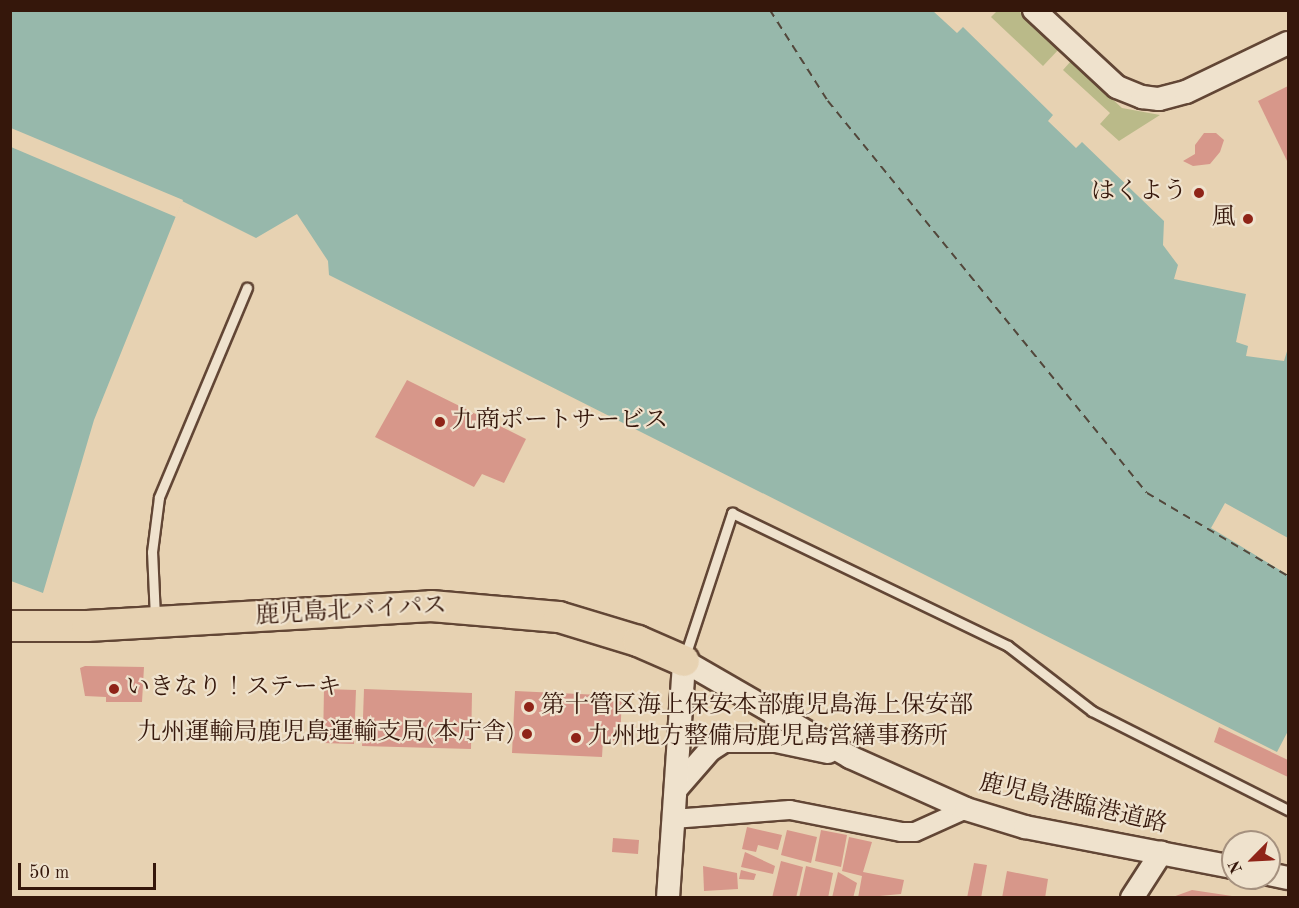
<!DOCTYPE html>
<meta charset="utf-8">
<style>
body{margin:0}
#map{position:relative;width:1299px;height:908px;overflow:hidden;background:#e7d2b2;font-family:"Old Standard TT","Noto Serif JP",serif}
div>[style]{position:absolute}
.green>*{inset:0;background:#baba89}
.water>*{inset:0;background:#97b8ab}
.pier>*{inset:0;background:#e7d2b2}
.ferry>*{height:1.5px;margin-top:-0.75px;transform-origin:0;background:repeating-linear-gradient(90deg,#52473b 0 8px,transparent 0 14px)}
.building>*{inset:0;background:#d7978a}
.roads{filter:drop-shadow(2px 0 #624635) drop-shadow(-2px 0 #624635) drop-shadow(0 2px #624635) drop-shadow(0 -2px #624635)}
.service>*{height:9px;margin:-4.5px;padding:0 4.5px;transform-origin:4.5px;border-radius:4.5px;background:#efe2cd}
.minor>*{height:18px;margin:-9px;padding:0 9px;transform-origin:9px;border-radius:9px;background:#efe2cd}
.tertiary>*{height:22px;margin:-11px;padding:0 11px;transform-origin:11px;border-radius:11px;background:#efe2cd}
.trunk>*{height:30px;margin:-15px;padding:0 15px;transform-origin:15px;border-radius:15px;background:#e7d2b2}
.dots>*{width:16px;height:16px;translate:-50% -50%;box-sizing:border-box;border:3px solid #efe2cd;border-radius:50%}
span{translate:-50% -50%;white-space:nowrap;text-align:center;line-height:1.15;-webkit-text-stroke:4.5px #efe2cd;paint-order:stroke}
.poi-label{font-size:24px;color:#35170b}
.right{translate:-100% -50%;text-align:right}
.left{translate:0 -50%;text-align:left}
.street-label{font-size:24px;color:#35170b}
.frame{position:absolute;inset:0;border:12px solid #35170b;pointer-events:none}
.north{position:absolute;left:1221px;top:830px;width:60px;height:60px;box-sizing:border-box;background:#efe2cd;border:2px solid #a5917f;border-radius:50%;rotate:246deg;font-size:16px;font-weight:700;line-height:24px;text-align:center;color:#35170b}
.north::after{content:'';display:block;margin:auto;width:21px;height:27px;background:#8f2418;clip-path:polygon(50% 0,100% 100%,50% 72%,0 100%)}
.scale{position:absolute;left:18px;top:863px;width:138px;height:27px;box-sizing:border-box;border:3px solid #35170b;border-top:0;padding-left:8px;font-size:18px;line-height:21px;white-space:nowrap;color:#35170b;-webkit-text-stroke:4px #efe2cd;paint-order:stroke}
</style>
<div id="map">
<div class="green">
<i style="clip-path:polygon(997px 11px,1019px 11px,1059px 49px,1043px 66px,991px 17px)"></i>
<i style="clip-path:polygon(1071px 61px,1122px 108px,1160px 115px,1119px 141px,1100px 124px,1110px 113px,1063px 70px)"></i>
</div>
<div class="water">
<i style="clip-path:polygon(11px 11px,933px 11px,957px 33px,963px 27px,1053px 115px,1048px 121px,1076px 148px,1082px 142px,1164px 221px,1163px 245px,1178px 265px,1174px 279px,1246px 294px,1236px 342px,1248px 346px,1246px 356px,1284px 361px,1288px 348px,1288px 538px,1225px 503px,1211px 528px,1288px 575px,1288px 731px,1277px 752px,329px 275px,328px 261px,297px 214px,256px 238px,182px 201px,94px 420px,43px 593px,11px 581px)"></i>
</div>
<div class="pier">
<i style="clip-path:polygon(11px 128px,183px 200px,176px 217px,11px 147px)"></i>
</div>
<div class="ferry">
<i style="left:770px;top:10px;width:108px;rotate:57.5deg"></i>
<i style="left:828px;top:101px;width:505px;rotate:50.86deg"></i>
<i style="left:1147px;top:493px;width:164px;rotate:30.5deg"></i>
</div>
<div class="building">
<i style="clip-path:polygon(1288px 86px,1288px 163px,1258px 101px)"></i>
<i style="clip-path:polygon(1204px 133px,1216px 133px,1224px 140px,1220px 152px,1210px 164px,1193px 166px,1183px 161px,1195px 154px,1195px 145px)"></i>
<i style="clip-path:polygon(407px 380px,526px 439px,504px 483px,482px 474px,474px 487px,375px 437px)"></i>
<i style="clip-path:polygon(85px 666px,144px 667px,142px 702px,106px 702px,106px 697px,85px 696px,80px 668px)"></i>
<i style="clip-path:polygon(324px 689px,356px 690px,354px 744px,323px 743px)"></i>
<i style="clip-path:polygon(364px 689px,472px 693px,471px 749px,362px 746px)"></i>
<i style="clip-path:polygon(515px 691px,622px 696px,620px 741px,603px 740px,602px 757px,512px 753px)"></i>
<i style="clip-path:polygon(1219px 727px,1288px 760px,1288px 777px,1214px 742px)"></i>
<i style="clip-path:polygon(747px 827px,782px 835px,778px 850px,758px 845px,756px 852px,742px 849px)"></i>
<i style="clip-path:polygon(787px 830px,817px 837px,811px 863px,781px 855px)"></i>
<i style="clip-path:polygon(821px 830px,847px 835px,841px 867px,815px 861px)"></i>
<i style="clip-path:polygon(849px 837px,872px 842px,863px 872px,904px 880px,901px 894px,858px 898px,862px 876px,842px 871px)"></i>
<i style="clip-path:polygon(613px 838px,639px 840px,638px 854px,612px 852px)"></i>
<i style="clip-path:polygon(745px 852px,775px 866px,773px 874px,741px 867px)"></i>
<i style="clip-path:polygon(781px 861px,803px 867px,796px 898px,772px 898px)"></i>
<i style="clip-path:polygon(974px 863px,987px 865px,981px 898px,967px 898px)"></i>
<i style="clip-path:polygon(703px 866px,737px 873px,738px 889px,704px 891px)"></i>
<i style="clip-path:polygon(806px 866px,833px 873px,828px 898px,799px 898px)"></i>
<i style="clip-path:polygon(741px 870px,756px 874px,754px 880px,739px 879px)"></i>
<i style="clip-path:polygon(1007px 871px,1048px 879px,1045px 898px,1002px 898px)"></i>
<i style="clip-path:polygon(838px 872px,857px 883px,853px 898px,832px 898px)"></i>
<i style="clip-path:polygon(1192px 890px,1232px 896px,1232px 898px,1170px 898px)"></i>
</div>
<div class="roads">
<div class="service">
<i style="left:155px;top:617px;width:65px;rotate:-92.6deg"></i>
<i style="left:152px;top:552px;width:55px;rotate:-82.7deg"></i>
<i style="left:159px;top:497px;width:227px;rotate:-67.2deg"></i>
<i style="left:685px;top:656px;width:151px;rotate:-71.8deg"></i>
<i style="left:732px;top:513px;width:306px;rotate:25.7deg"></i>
<i style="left:1008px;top:646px;width:106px;rotate:37.7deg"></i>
<i style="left:1092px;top:711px;width:220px;rotate:26.8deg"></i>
</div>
<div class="minor">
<i style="left:673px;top:819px;width:117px;rotate:-4.4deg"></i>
<i style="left:790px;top:810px;width:113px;rotate:11.2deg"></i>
<i style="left:901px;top:832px;width:14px"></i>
<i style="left:915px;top:832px;width:56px;rotate:-24.3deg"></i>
</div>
<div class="tertiary">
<i style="left:1034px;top:10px;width:113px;rotate:42.9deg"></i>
<i style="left:1117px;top:87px;width:27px;rotate:22deg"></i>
<i style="left:1142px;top:97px;width:17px;rotate:7deg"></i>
<i style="left:1159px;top:99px;width:28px;rotate:-15deg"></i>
<i style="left:1186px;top:92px;width:113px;rotate:-25.7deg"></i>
<i style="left:676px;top:789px;width:52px;rotate:-48.9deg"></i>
<i style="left:710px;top:750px;width:17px;rotate:-33deg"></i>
<i style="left:724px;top:741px;width:52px"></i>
<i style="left:776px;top:741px;width:53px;rotate:11.9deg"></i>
<i style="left:1269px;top:874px;width:19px;rotate:12deg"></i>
<i style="left:668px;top:898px;width:238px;rotate:-86.1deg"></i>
<i style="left:684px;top:661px;width:192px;rotate:30deg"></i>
<i style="left:850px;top:757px;width:127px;rotate:24.1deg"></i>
<i style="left:966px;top:809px;width:62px;rotate:17deg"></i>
<i style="left:1025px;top:827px;width:212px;rotate:10.9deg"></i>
<i style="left:1132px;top:898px;width:54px;rotate:-57.2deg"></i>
</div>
<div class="trunk">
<i style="left:10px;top:626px;width:77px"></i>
<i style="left:87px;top:626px;width:345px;rotate:-3.3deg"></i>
<i style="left:431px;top:606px;width:128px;rotate:4.9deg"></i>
<i style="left:559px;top:617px;width:83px;rotate:16.9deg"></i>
<i style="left:638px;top:641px;width:50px;rotate:23.5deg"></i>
</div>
</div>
<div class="dots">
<i style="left:1199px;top:193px;background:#8f2418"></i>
<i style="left:1248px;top:219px;background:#8f2418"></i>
<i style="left:440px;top:422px;background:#8f2418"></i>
<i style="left:114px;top:689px;background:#8f2418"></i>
<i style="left:529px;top:707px;background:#8f2418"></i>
<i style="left:527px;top:734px;background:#8f2418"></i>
<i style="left:576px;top:738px;background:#8f2418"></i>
</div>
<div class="poi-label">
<span class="right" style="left:1187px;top:193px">はくよう</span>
<span class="right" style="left:1236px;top:219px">風</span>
<span class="left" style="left:452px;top:422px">九商ポートサービス</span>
<span class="left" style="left:126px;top:689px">いきなり！ステーキ</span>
<span class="left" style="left:541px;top:707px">第十管区海上保安本部鹿児島海上保安部</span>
<span class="right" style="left:515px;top:734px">九州運輸局鹿児島運輸支局(本庁舎)</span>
<span class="left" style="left:588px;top:738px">九州地方整備局鹿児島営繕事務所</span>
</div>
<div class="street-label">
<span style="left:351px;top:612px;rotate:-3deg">鹿児島北バイパス</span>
<span style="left:1073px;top:805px;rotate:13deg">鹿児島港臨港道路</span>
</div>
<div class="frame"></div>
<div class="north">N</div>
<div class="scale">50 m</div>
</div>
